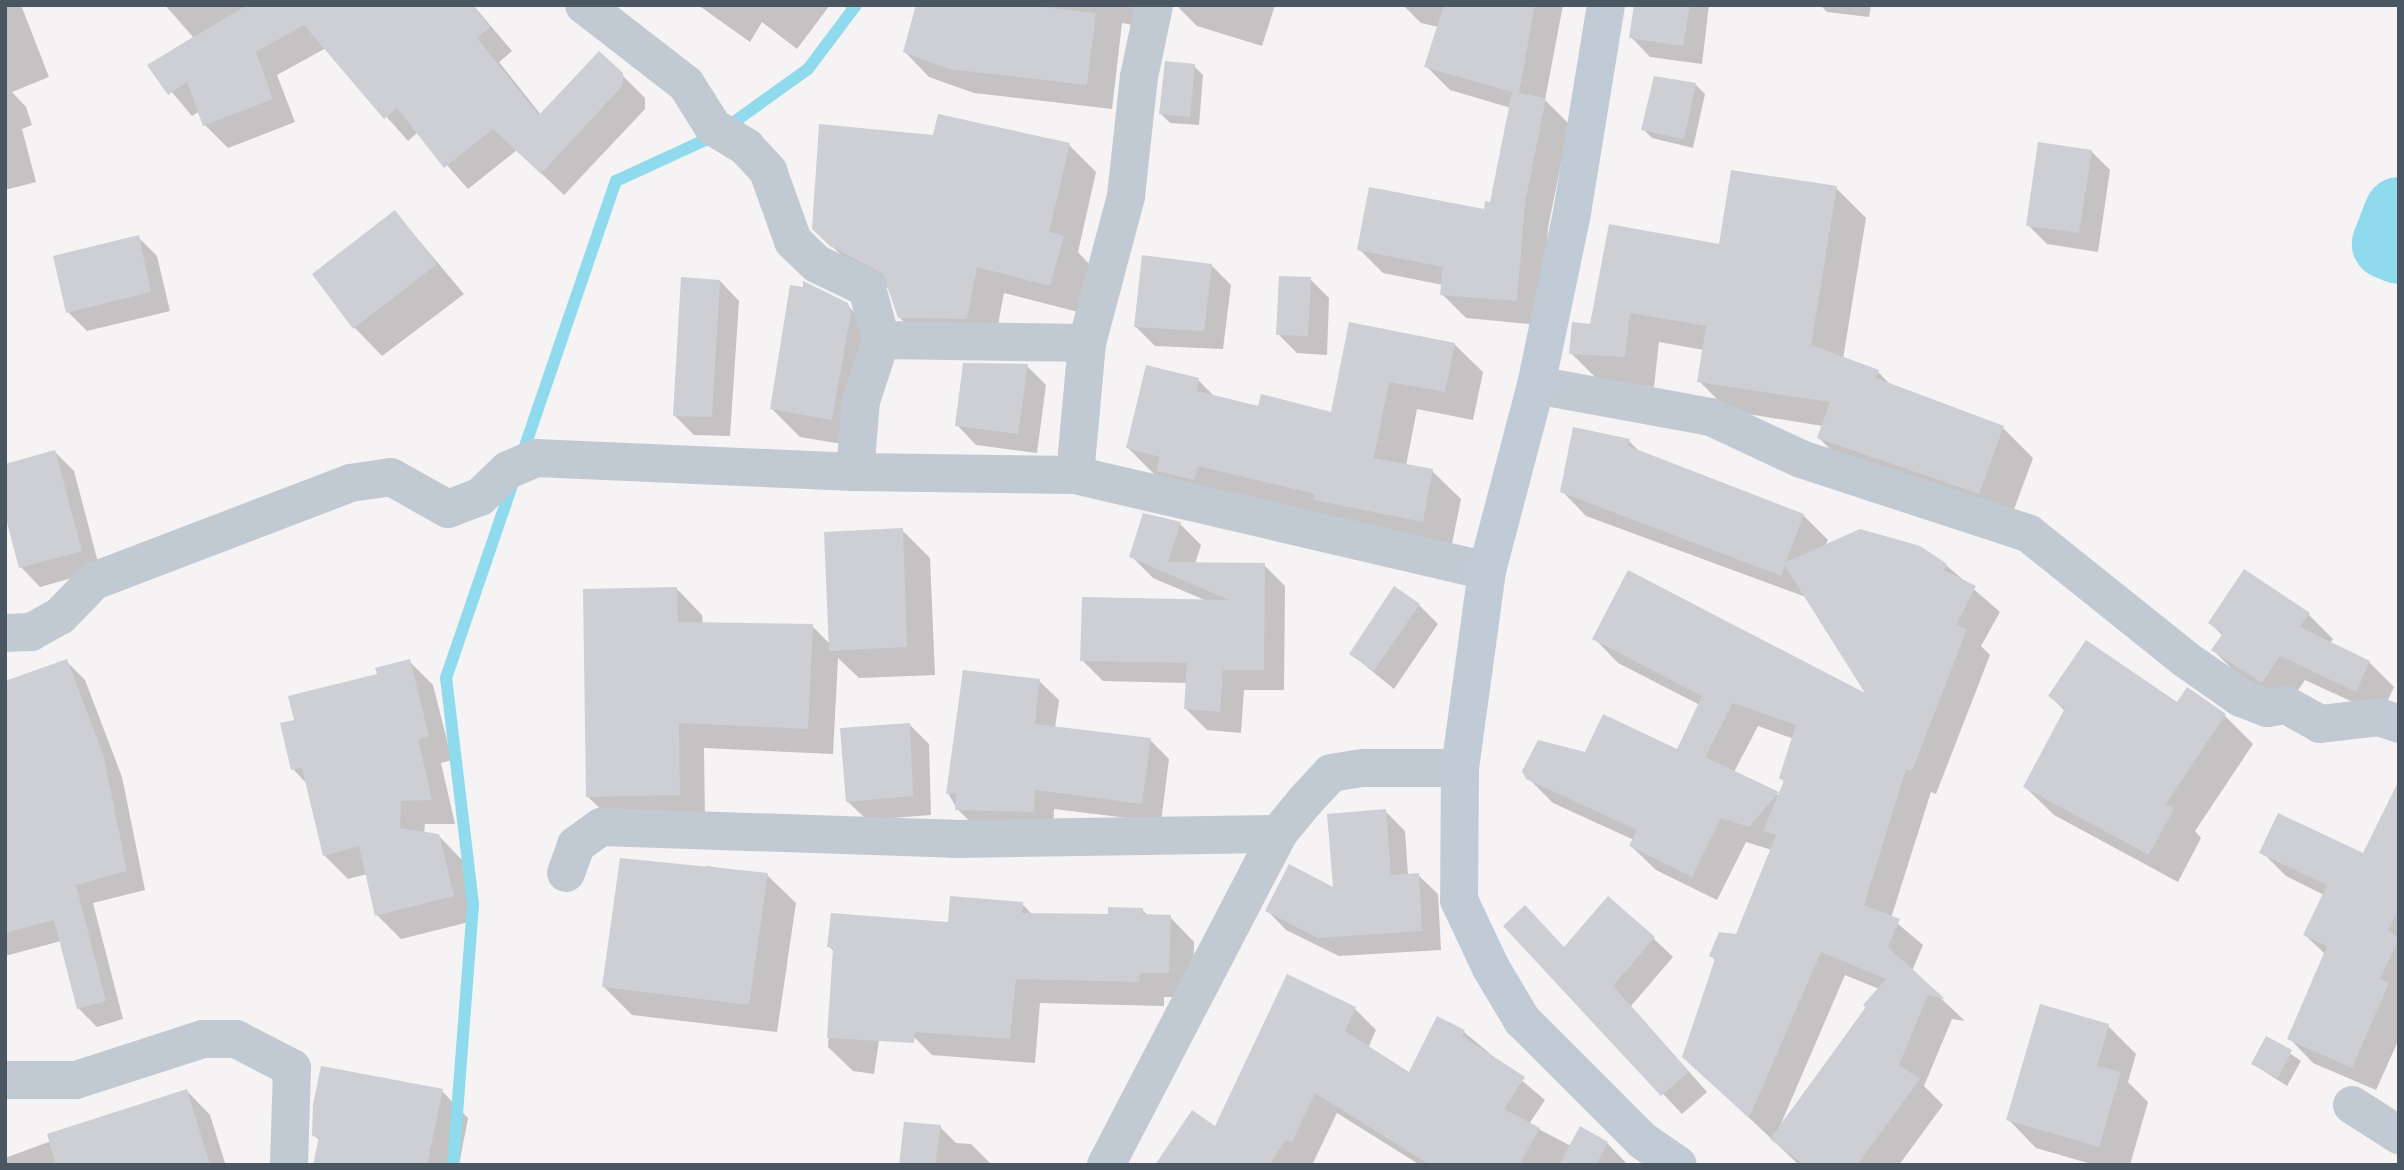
<!DOCTYPE html>
<style>
body{margin:0}
#map{position:relative;width:2404px;height:1170px;overflow:hidden;background:#f5f3f3;font-family:"DejaVu Sans",sans-serif}
div>[style]{position:absolute}
.shadow>*{inset:0;background:#0003}
.stream>*{height:12px;margin:-6px;padding:0 6px;transform-origin:6px;border-radius:6px;background:#90daee}
.river>*{height:70px;margin:-35px;padding:0 35px;transform-origin:35px;border-radius:35px;background:#90daee}
.building>*{inset:0;background:#cdcfd5}
.street>*{height:38px;margin:-19px;padding:0 19px;transform-origin:19px;border-radius:19px;background:#c1cad2}
.secondary>*{height:38px;margin:-19px;padding:0 19px;transform-origin:19px;border-radius:19px;background:#c1cbd6}
span{translate:-50% -50%;white-space:nowrap;text-align:center;line-height:1.15;-webkit-text-stroke:5px #fff;paint-order:stroke}
.frame{position:absolute;inset:0;border:7px solid #4a5661;pointer-events:none}
</style>
<div id="map">
<div class="shadow">
<i style="clip-path:polygon(5px 5px,21px 5px,49px 77px,12px 92px,26px 107px,32px 125px,22px 129px,36px 182px,5px 190px)"></i>
<i style="clip-path:polygon(165px 5px,473px 5px,512px 51px,499px 62px,541px 115px,622px 75px,645px 98px,645px 109px,564px 195px,517px 150px,468px 189px,418px 132px,408px 141px,326px 48px,277px 75px,295px 122px,228px 148px,205px 125px,200px 111px,192px 116px,149px 65px,193px 37px)"></i>
<i style="clip-path:polygon(698px 5px,830px 5px,797px 49px,762px 22px,750px 42px)"></i>
<i style="clip-path:polygon(842px 5px,857px 5px,853px 12px)"></i>
<i style="clip-path:polygon(918px 5px,1154px 5px,1149px 28px,1122px 23px,1112px 109px,974px 93px,929px 77px,905px 52px)"></i>
<i style="clip-path:polygon(1275px 5px,1262px 46px,1197px 26px,1177px 6px)"></i>
<i style="clip-path:polygon(1403px 5px,1563px 5px,1545px 100px,1569px 124px,1548px 228px,1540px 325px,1466px 318px,1442px 294px,1443px 285px,1383px 273px,1359px 249px,1486px 211px,1492px 204px,1511px 108px,1450px 90px,1426px 66px,1439px 27px,1421px 23px)"></i>
<i style="clip-path:polygon(1636px 5px,1709px 5px,1702px 64px,1650px 57px,1631px 37px)"></i>
<i style="clip-path:polygon(1820px 5px,1871px 5px,1869px 17px,1827px 12px)"></i>
<i style="clip-path:polygon(1194px 66px,1203px 75px,1199px 125px,1170px 123px,1160px 113px)"></i>
<i style="clip-path:polygon(1696px 85px,1705px 94px,1693px 148px,1652px 138px,1643px 129px)"></i>
<i style="clip-path:polygon(1069px 145px,1096px 172px,1078px 252px,1090px 265px,1078px 312px,1004px 293px,994px 346px,927px 345px,899px 317px,890px 289px,859px 273px,814px 228px)"></i>
<i style="clip-path:polygon(2091px 151px,2110px 170px,2098px 252px,2047px 244px,2028px 225px)"></i>
<i style="clip-path:polygon(1836px 188px,1866px 218px,1843px 359px,1878px 372px,1893px 387px,2003px 428px,2033px 458px,2009px 523px,1849px 468px,1819px 438px,1823px 426px,1729px 411px,1699px 381px,1704px 350px,1659px 342px,1654px 387px,1601px 383px,1571px 353px,1592px 326px,1720px 246px)"></i>
<i style="clip-path:polygon(395px 212px,464px 294px,382px 356px,354px 327px)"></i>
<i style="clip-path:polygon(138px 237px,157px 256px,170px 311px,87px 331px,68px 312px)"></i>
<i style="clip-path:polygon(1211px 265px,1231px 285px,1223px 349px,1155px 346px,1136px 327px)"></i>
<i style="clip-path:polygon(1310px 279px,1329px 298px,1327px 355px,1297px 353px,1278px 334px)"></i>
<i style="clip-path:polygon(720px 281px,739px 301px,730px 436px,694px 435px,674px 415px)"></i>
<i style="clip-path:polygon(847px 305px,876px 334px,860px 447px,800px 437px,772px 409px)"></i>
<i style="clip-path:polygon(1454px 344px,1483px 372px,1473px 420px,1417px 409px,1406px 466px,1432px 471px,1461px 499px,1451px 549px,1156px 476px,1128px 448px,1198px 380px,1216px 398px,1260px 409px,1333px 414px)"></i>
<i style="clip-path:polygon(1027px 366px,1046px 385px,1037px 453px,976px 445px,957px 425px)"></i>
<i style="clip-path:polygon(evenodd,1629px 441px,1641px 453px,1803px 515px,1828px 540px,1825px 546px,1946px 565px,2000px 612px,1981px 646px,1990px 655px,1936px 794px,1931px 792px,1891px 918px,1923px 945px,1912px 971px,1965px 1021px,1952px 1019px,1924px 1086px,1943px 1105px,1899px 1165px,1799px 1165px,1684px 1056px,1716px 961px,1711px 956px,1737px 936px,1772px 850px,1746px 842px,1717px 900px,1656px 870px,1631px 846px,1634px 840px,1553px 803px,1528px 778px,1586px 754px,1678px 751px,1700px 705px,1618px 663px,1594px 638px,1870px 698px,1806px 597px,1586px 516px,1562px 491px,1629px 441px,1758px 726px,1794px 739px,1780px 796px,1734px 772px,1758px 726px,1629px 441px,1845px 975px,1879px 989px,1780px 1126px,1845px 975px)"></i>
<i style="clip-path:polygon(55px 452px,74px 471px,100px 570px,40px 587px,21px 567px)"></i>
<i style="clip-path:polygon(1180px 524px,1201px 545px,1195px 564px,1264px 565px,1285px 586px,1284px 690px,1244px 690px,1241px 733px,1207px 730px,1185px 708px,1187px 683px,1103px 681px,1082px 660px,1207px 601px,1153px 578px,1131px 556px)"></i>
<i style="clip-path:polygon(902px 530px,930px 558px,935px 675px,859px 678px,838px 658px,833px 754px,704px 748px,705px 820px,614px 822px,588px 797px,677px 589px,702px 615px,703px 624px,812px 626px,830px 644px)"></i>
<i style="clip-path:polygon(1419px 605px,1438px 624px,1394px 689px,1351px 654px)"></i>
<i style="clip-path:polygon(2308px 614px,2333px 639px,2330px 643px,2369px 662px,2394px 687px,2381px 715px,2305px 680px,2287px 706px,2238px 675px,2213px 650px,2223px 636px,2210px 623px)"></i>
<i style="clip-path:polygon(66px 661px,85px 680px,122px 777px,145px 890px,93px 903px,123px 1019px,97px 1027px,78px 1008px,61px 941px,5px 956px,5px 779px)"></i>
<i style="clip-path:polygon(409px 661px,433px 685px,452px 760px,441px 763px,455px 824px,425px 824px,424px 833px,438px 835px,462px 860px,477px 920px,401px 939px,377px 915px,367px 874px,348px 879px,324px 855px,307px 784px,293px 769px,296px 721px)"></i>
<i style="clip-path:polygon(1039px 681px,1059px 700px,1055px 728px,1150px 740px,1169px 759px,1161px 822px,1054px 809px,1053px 831px,977px 828px,957px 809px,948px 793px)"></i>
<i style="clip-path:polygon(2187px 689px,2225px 716px,2253px 744px,2195px 831px,2201px 838px,2178px 882px,2054px 815px,2025px 787px,2065px 711px,2050px 696px,2177px 704px)"></i>
<i style="clip-path:polygon(909px 724px,929px 744px,931px 815px,867px 820px,847px 801px)"></i>
<i style="clip-path:polygon(2399px 784px,2399px 1039px,2376px 1090px,2313px 1063px,2289px 1038px,2325px 954px,2305px 935px,2324px 895px,2286px 876px,2262px 852px,2364px 856px)"></i>
<i style="clip-path:polygon(1385px 811px,1405px 831px,1408px 875px,1418px 875px,1438px 894px,1441px 950px,1339px 956px,1286px 930px,1267px 910px,1335px 890px)"></i>
<i style="clip-path:polygon(707px 866px,767px 875px,796px 903px,777px 1032px,632px 1015px,604px 987px)"></i>
<i style="clip-path:polygon(1022px 904px,1033px 915px,1110px 916px,1142px 910px,1149px 916px,1170px 917px,1194px 942px,1193px 997px,1164px 997px,1164px 1006px,1040px 1003px,1035px 1063px,932px 1055px,907px 1030px,887px 987px,874px 1074px,853px 1071px,828px 1047px,835px 953px,829px 946px,950px 924px)"></i>
<i style="clip-path:polygon(1505px 926px,1564px 949px,1653px 938px,1673px 957px,1631px 1006px,1707px 1092px,1682px 1114px)"></i>
<i style="clip-path:polygon(1288px 977px,1355px 1009px,1376px 1030px,1368px 1048px,1410px 1074px,1438px 1018px,1464px 1032px,1545px 1100px,1529px 1124px,1571px 1146px,1607px 1143px,1628px 1165px,1420px 1165px,1337px 1113px,1312px 1165px,1163px 1165px,1216px 1129px)"></i>
<i style="clip-path:polygon(2108px 1026px,2136px 1054px,2128px 1082px,2148px 1102px,2130px 1165px,2095px 1165px,2036px 1148px,2008px 1119px)"></i>
<i style="clip-path:polygon(2267px 1038px,2301px 1061px,2287px 1086px,2253px 1064px)"></i>
<i style="clip-path:polygon(187px 1091px,210px 1115px,225px 1163px,231px 1165px,5px 1165px,5px 1158px)"></i>
<i style="clip-path:polygon(442px 1091px,468px 1118px,459px 1165px,315px 1165px,320px 1141px,314px 1135px)"></i>
<i style="clip-path:polygon(940px 1127px,956px 1143px,971px 1144px,992px 1165px,901px 1165px)"></i>
</div>
<div class="stream">
<i style="left:522px;top:455px;width:290px;rotate:-71.1deg"></i>
<i style="left:616px;top:181px;width:110px;rotate:-24.7deg"></i>
<i style="left:716px;top:135px;width:113px;rotate:-35.7deg"></i>
<i style="left:808px;top:69px;width:80px;rotate:-53.1deg"></i>
<i style="left:453px;top:1165px;width:262px;rotate:-85.6deg"></i>
<i style="left:473px;top:904px;width:228px;rotate:-96.8deg"></i>
<i style="left:446px;top:678px;width:207px;rotate:-71.1deg"></i>
</div>
<div class="river">
<i style="left:2399px;top:212px;width:34px;rotate:111deg"></i>
<i style="left:2387px;top:244px;width:13px;rotate:23deg"></i>
</div>
<div class="building">
<i style="clip-path:polygon(247px 5px,472px 5px,490px 27px,477px 38px,539px 115px,599px 51px,623px 73px,623px 85px,541px 174px,493px 129px,444px 168px,397px 108px,384px 119px,304px 25px,256px 52px,273px 99px,203px 126px,187px 82px,168px 95px,147px 65px)"></i>
<i style="clip-path:polygon(916px 5px,1025px 5px,1096px 13px,1087px 85px,948px 69px,903px 52px)"></i>
<i style="clip-path:polygon(1444px 5px,1535px 5px,1519px 93px,1546px 98px,1525px 203px,1517px 301px,1440px 295px,1443px 267px,1357px 250px,1369px 187px,1484px 209px,1485px 201px,1490px 202px,1512px 92px,1424px 67px)"></i>
<i style="clip-path:polygon(1634px 5px,1690px 5px,1683px 46px,1629px 38px)"></i>
<i style="clip-path:polygon(1165px 61px,1195px 64px,1190px 117px,1159px 114px)"></i>
<i style="clip-path:polygon(1654px 76px,1696px 83px,1684px 139px,1641px 130px)"></i>
<i style="clip-path:polygon(938px 114px,1070px 143px,1049px 232px,1064px 236px,1050px 286px,977px 267px,967px 319px,898px 318px,883px 274px,830px 246px,812px 229px,819px 124px,933px 135px)"></i>
<i style="clip-path:polygon(2038px 142px,2092px 150px,2079px 233px,2026px 226px)"></i>
<i style="clip-path:polygon(1731px 170px,1837px 186px,1811px 345px,1879px 370px,1876px 378px,2004px 426px,1979px 494px,1817px 438px,1830px 402px,1697px 382px,1706px 326px,1630px 313px,1625px 357px,1569px 354px,1572px 322px,1590px 324px,1609px 224px,1719px 244px)"></i>
<i style="clip-path:polygon(395px 210px,437px 264px,353px 329px,312px 274px)"></i>
<i style="clip-path:polygon(139px 235px,151px 292px,66px 313px,53px 256px)"></i>
<i style="clip-path:polygon(1142px 255px,1212px 264px,1204px 331px,1134px 327px)"></i>
<i style="clip-path:polygon(1279px 276px,1311px 277px,1308px 336px,1276px 335px)"></i>
<i style="clip-path:polygon(681px 277px,720px 280px,712px 417px,673px 416px)"></i>
<i style="clip-path:polygon(803px 281px,848px 303px,851px 313px,832px 420px,770px 409px,790px 285px,803px 287px)"></i>
<i style="clip-path:polygon(1349px 322px,1455px 343px,1445px 392px,1389px 382px,1374px 458px,1433px 469px,1423px 522px,1314px 500px,1315px 494px,1198px 466px,1194px 480px,1156px 471px,1160px 457px,1126px 448px,1146px 365px,1199px 378px,1197px 391px,1258px 406px,1261px 394px,1331px 412px)"></i>
<i style="clip-path:polygon(963px 363px,1028px 364px,1018px 434px,955px 426px)"></i>
<i style="clip-path:polygon(1573px 427px,1630px 439px,1628px 446px,1804px 514px,1786px 562px,1860px 529px,1920px 546px,1947px 564px,1944px 570px,1976px 586px,1956px 625px,1967px 629px,1912px 771px,1906px 769px,1864px 905px,1900px 919px,1888px 947px,1945px 999px,1928px 995px,1899px 1065px,1920px 1079px,1857px 1165px,1805px 1165px,1770px 1139px,1866px 1008px,1863px 1005px,1886px 979px,1821px 952px,1749px 1118px,1682px 1057px,1715px 959px,1709px 956px,1719px 932px,1736px 934px,1776px 835px,1763px 831px,1784px 781px,1779px 778px,1796px 725px,1733px 703px,1705px 757px,1779px 792px,1749px 827px,1721px 818px,1692px 877px,1629px 846px,1637px 830px,1526px 779px,1522px 771px,1538px 740px,1585px 752px,1603px 714px,1677px 749px,1702px 696px,1592px 639px,1628px 570px,1865px 693px,1785px 566px,1781px 576px,1560px 492px)"></i>
<i style="clip-path:polygon(55px 450px,82px 551px,19px 568px,5px 515px,5px 464px)"></i>
<i style="clip-path:polygon(1143px 513px,1181px 522px,1168px 562px,1265px 563px,1264px 670px,1223px 670px,1220px 712px,1184px 709px,1187px 663px,1080px 661px,1082px 597px,1229px 600px,1129px 557px)"></i>
<i style="clip-path:polygon(903px 528px,907px 647px,829px 651px,824px 532px)"></i>
<i style="clip-path:polygon(2244px 569px,2310px 613px,2300px 627px,2370px 661px,2356px 692px,2280px 656px,2262px 683px,2211px 650px,2223px 633px,2208px 623px)"></i>
<i style="clip-path:polygon(1394px 586px,1420px 604px,1374px 671px,1349px 654px)"></i>
<i style="clip-path:polygon(677px 587px,678px 622px,813px 624px,808px 729px,679px 723px,680px 795px,586px 797px,583px 589px)"></i>
<i style="clip-path:polygon(2086px 640px,2177px 702px,2187px 687px,2226px 714px,2166px 804px,2174px 808px,2149px 855px,2023px 787px,2065px 708px,2048px 696px)"></i>
<i style="clip-path:polygon(67px 659px,104px 757px,127px 871px,76px 885px,106px 1001px,77px 1009px,54px 920px,5px 933px,5px 681px)"></i>
<i style="clip-path:polygon(410px 659px,429px 736px,418px 739px,432px 800px,401px 801px,400px 828px,439px 834px,454px 896px,375px 916px,359px 846px,323px 856px,302px 768px,291px 770px,280px 723px,294px 720px,288px 696px,377px 674px,375px 668px)"></i>
<i style="clip-path:polygon(963px 670px,1040px 679px,1035px 724px,1151px 738px,1142px 804px,1035px 790px,1034px 812px,955px 810px,956px 793px,946px 794px)"></i>
<i style="clip-path:polygon(910px 723px,913px 796px,846px 802px,840px 728px)"></i>
<i style="clip-path:polygon(2399px 780px,2399px 909px,2388px 930px,2399px 939px,2380px 979px,2389px 983px,2352px 1068px,2287px 1039px,2327px 946px,2303px 935px,2327px 885px,2259px 853px,2278px 813px,2363px 853px)"></i>
<i style="clip-path:polygon(1386px 809px,1391px 875px,1419px 873px,1422px 931px,1318px 938px,1265px 911px,1289px 864px,1333px 887px,1327px 814px)"></i>
<i style="clip-path:polygon(620px 858px,768px 873px,749px 1005px,602px 987px)"></i>
<i style="clip-path:polygon(950px 896px,1023px 902px,1022px 913px,1108px 914px,1108px 907px,1143px 908px,1143px 914px,1171px 915px,1169px 973px,1140px 973px,1139px 982px,1016px 979px,1010px 1039px,915px 1032px,914px 1043px,827px 1038px,833px 948px,827px 947px,831px 913px,948px 922px)"></i>
<i style="clip-path:polygon(1608px 896px,1655px 937px,1613px 986px,1689px 1072px,1661px 1096px,1503px 926px,1525px 905px,1564px 947px)"></i>
<i style="clip-path:polygon(1287px 974px,1356px 1007px,1345px 1031px,1409px 1072px,1437px 1016px,1465px 1030px,1462px 1036px,1525px 1077px,1504px 1109px,1540px 1128px,1519px 1165px,1430px 1165px,1315px 1093px,1292px 1142px,1286px 1140px,1269px 1165px,1155px 1165px,1192px 1110px,1215px 1126px)"></i>
<i style="clip-path:polygon(2040px 1004px,2109px 1024px,2097px 1066px,2121px 1072px,2099px 1147px,2006px 1120px)"></i>
<i style="clip-path:polygon(2266px 1036px,2292px 1050px,2278px 1078px,2251px 1064px)"></i>
<i style="clip-path:polygon(321px 1066px,443px 1089px,427px 1165px,313px 1165px,319px 1137px,312px 1136px,313px 1105px)"></i>
<i style="clip-path:polygon(187px 1089px,210px 1165px,56px 1165px,47px 1134px)"></i>
<i style="clip-path:polygon(904px 1122px,941px 1125px,935px 1165px,899px 1165px)"></i>
<i style="clip-path:polygon(1580px 1126px,1608px 1142px,1596px 1165px,1559px 1165px)"></i>
</div>
<div class="street">
<i style="left:584px;top:5px;width:129px;rotate:37.8deg"></i>
<i style="left:686px;top:84px;width:51px;rotate:57.9deg"></i>
<i style="left:713px;top:127px;width:39px;rotate:31deg"></i>
<i style="left:746px;top:147px;width:33px;rotate:47deg"></i>
<i style="left:768px;top:171px;width:74px;rotate:70.3deg"></i>
<i style="left:793px;top:241px;width:33px;rotate:44deg"></i>
<i style="left:817px;top:264px;width:55px;rotate:25.6deg"></i>
<i style="left:867px;top:288px;width:54px;rotate:74.9deg"></i>
<i style="left:881px;top:340px;width:64px;rotate:108.2deg"></i>
<i style="left:861px;top:401px;width:71px;rotate:94.8deg"></i>
<i style="left:881px;top:340px;width:206px;rotate:0.8deg"></i>
<i style="left:1536px;top:385px;width:178px;rotate:10.4deg"></i>
<i style="left:1711px;top:417px;width:99px;rotate:25deg"></i>
<i style="left:1801px;top:459px;width:239px;rotate:18.1deg"></i>
<i style="left:2028px;top:533px;width:201px;rotate:38.7deg"></i>
<i style="left:2185px;top:659px;width:68px;rotate:34.9deg"></i>
<i style="left:2241px;top:698px;width:28px;rotate:21deg"></i>
<i style="left:2267px;top:708px;width:19px;rotate:-9deg"></i>
<i style="left:2286px;top:705px;width:39px;rotate:29deg"></i>
<i style="left:2320px;top:724px;width:59px;rotate:-6.8deg"></i>
<i style="left:2379px;top:717px;width:21px;rotate:19deg"></i>
<i style="left:1075px;top:475px;width:133px;rotate:-84.8deg"></i>
<i style="left:1087px;top:343px;width:152px;rotate:-75.1deg"></i>
<i style="left:1126px;top:196px;width:120px;rotate:-83.8deg"></i>
<i style="left:1139px;top:77px;width:74px;rotate:-78.2deg"></i>
<i style="left:5px;top:633px;width:26px;rotate:-2deg"></i>
<i style="left:31px;top:632px;width:33px;rotate:-29deg"></i>
<i style="left:60px;top:616px;width:49px;rotate:-45.8deg"></i>
<i style="left:94px;top:581px;width:274px;rotate:-20.9deg"></i>
<i style="left:350px;top:483px;width:41px;rotate:-8.3deg"></i>
<i style="left:391px;top:477px;width:65px;rotate:29.3deg"></i>
<i style="left:448px;top:509px;width:34px;rotate:-21deg"></i>
<i style="left:480px;top:497px;width:39px;rotate:-44deg"></i>
<i style="left:508px;top:470px;width:30px;rotate:-23deg"></i>
<i style="left:536px;top:458px;width:319px;rotate:2.5deg"></i>
<i style="left:855px;top:472px;width:220px;rotate:0.8deg"></i>
<i style="left:1075px;top:475px;width:423px;rotate:13.1deg"></i>
<i style="left:566px;top:873px;width:30px;rotate:-70deg"></i>
<i style="left:576px;top:845px;width:31px;rotate:-36deg"></i>
<i style="left:601px;top:827px;width:353px;rotate:1.9deg"></i>
<i style="left:954px;top:839px;width:324px;rotate:-0.9deg"></i>
<i style="left:5px;top:1080px;width:71px"></i>
<i style="left:76px;top:1080px;width:133px;rotate:-17.9deg"></i>
<i style="left:203px;top:1039px;width:33px"></i>
<i style="left:236px;top:1039px;width:63px;rotate:27.4deg"></i>
<i style="left:292px;top:1068px;width:97px;rotate:91.8deg"></i>
<i style="left:2352px;top:1105px;width:56px;rotate:32.6deg"></i>
<i style="left:1106px;top:1165px;width:373px;rotate:-62.5deg"></i>
<i style="left:1278px;top:834px;width:43px;rotate:-50.7deg"></i>
<i style="left:1305px;top:801px;width:38px;rotate:-47deg"></i>
<i style="left:1331px;top:773px;width:33px;rotate:-9deg"></i>
<i style="left:1364px;top:768px;width:96px"></i>
</div>
<div class="secondary">
<i style="left:1606px;top:5px;width:211px;rotate:99.3deg"></i>
<i style="left:1572px;top:213px;width:176px;rotate:101.8deg"></i>
<i style="left:1536px;top:385px;width:192px;rotate:104.8deg"></i>
<i style="left:1487px;top:571px;width:199px;rotate:97.8deg"></i>
<i style="left:1460px;top:768px;width:132px;rotate:90.4deg"></i>
<i style="left:1459px;top:900px;width:75px;rotate:64.8deg"></i>
<i style="left:1491px;top:968px;width:61px;rotate:59.2deg"></i>
<i style="left:1522px;top:1020px;width:171px;rotate:45deg"></i>
<i style="left:1643px;top:1141px;width:42px;rotate:34.4deg"></i>
</div>
<div class="frame"></div>
</div>
